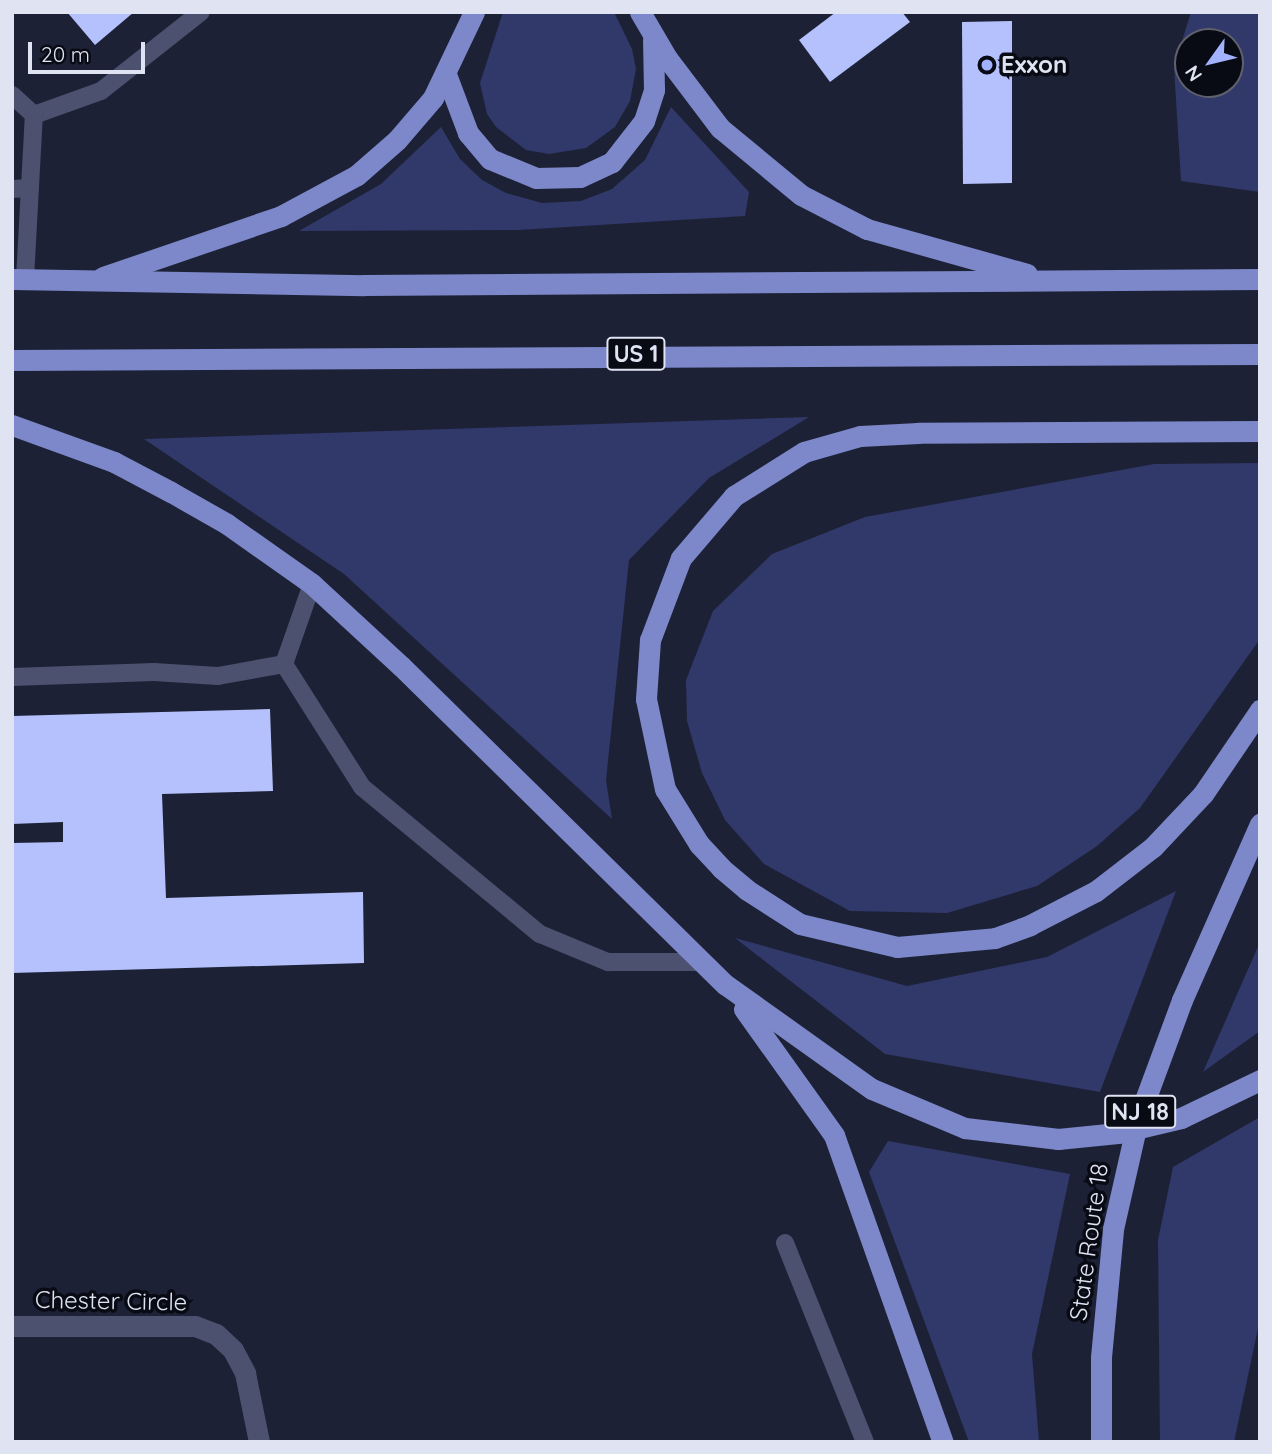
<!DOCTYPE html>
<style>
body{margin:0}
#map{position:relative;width:1272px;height:1454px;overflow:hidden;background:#1d2136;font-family:Quicksand,sans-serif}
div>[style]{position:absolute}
.green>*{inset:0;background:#31386a}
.building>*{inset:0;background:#b4c1fc}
.service>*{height:18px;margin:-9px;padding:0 9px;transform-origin:9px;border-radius:9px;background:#4b516e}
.minor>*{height:21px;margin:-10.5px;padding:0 10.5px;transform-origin:10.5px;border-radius:10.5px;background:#4b516e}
.trunk>*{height:21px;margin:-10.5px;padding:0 10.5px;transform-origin:10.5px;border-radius:10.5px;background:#7c88c9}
.trunk-bridge>*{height:21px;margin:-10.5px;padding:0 10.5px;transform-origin:10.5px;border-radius:10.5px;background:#7c88c9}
.dots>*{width:19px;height:19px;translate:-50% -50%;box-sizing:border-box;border:4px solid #090b14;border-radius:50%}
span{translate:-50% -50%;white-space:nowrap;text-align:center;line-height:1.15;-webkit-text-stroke:7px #090b14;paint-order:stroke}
.shield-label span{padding:2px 5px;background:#090b14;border:2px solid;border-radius:5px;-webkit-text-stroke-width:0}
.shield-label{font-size:23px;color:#e0e3f2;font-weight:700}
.poi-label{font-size:24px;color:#e0e3f2;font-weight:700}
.left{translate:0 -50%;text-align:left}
.street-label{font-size:24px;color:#e0e3f2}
.frame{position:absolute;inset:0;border:14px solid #e0e3f2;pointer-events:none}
.north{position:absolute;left:1174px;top:28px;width:70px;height:70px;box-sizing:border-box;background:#090b14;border:2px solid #5f616d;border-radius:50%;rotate:236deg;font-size:19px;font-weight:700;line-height:28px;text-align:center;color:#e0e3f2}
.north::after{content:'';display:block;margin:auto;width:24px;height:32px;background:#a3b2fd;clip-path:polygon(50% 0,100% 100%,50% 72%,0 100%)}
.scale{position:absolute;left:28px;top:42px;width:117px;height:32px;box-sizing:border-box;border:4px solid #e0e3f2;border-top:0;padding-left:9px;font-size:21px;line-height:24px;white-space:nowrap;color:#e0e3f2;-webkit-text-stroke:5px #090b14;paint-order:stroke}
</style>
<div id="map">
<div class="green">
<i style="clip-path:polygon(503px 12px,614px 12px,632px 49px,636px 69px,630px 101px,615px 127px,586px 148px,549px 154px,526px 150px,496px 127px,487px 114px,480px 83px)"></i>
<i style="clip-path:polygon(evenodd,1191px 12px,1260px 12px,1260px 192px,1181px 181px,1174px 67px,1191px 12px,1230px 42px,1230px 84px,1188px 84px,1188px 42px,1230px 42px)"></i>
<i style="clip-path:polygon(671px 107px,749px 192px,745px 216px,518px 230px,299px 231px,381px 184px,441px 127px,460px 159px,482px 180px,506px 193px,542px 203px,581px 201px,612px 189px,645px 160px)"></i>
<i style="clip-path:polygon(809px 417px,709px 478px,629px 560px,606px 780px,612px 819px,344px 574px,144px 439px)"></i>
<i style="clip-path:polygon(1260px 463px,1260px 639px,1140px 808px,1097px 846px,1037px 886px,947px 913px,850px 911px,764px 864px,725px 820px,702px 773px,687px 721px,686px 680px,713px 611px,772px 554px,865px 517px,1154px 464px)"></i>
<i style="clip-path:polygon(1176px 891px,1100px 1092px,885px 1054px,735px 938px,907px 986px,1047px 957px)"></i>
<i style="clip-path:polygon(1260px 942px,1260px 1031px,1203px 1072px)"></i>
<i style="clip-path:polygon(1260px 1117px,1260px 1319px,1234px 1442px,1160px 1442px,1158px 1240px,1173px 1167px)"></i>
<i style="clip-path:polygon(888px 1141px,1070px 1174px,1032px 1354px,1039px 1442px,969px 1442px,869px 1172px)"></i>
</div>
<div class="building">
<i style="clip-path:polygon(67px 12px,134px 12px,95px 45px)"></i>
<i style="clip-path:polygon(836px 12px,902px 12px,910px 22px,830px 82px,799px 40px)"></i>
<i style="clip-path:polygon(1012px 21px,1012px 183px,963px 184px,962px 22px)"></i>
<i style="clip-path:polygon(270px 709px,273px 791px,162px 794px,166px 898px,363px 892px,364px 963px,12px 973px,12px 843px,63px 842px,63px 822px,12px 824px,12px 716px)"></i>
</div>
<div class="service">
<i style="left:12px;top:95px;width:30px;rotate:42deg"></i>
<i style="left:34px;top:115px;width:71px;rotate:-19.7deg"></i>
<i style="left:101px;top:91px;width:127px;rotate:-38.3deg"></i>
<i style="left:12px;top:189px;width:18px;rotate:-3deg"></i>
<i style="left:25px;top:279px;width:164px;rotate:-86.9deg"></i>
<i style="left:284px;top:664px;width:146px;rotate:57.6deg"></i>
<i style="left:362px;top:787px;width:231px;rotate:39.6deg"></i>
<i style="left:540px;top:934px;width:74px;rotate:22.4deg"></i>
<i style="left:608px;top:962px;width:95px"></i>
<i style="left:12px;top:677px;width:142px;rotate:-2deg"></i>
<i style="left:154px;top:672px;width:64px;rotate:3.6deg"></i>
<i style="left:218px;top:676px;width:67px;rotate:-10.3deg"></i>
<i style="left:284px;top:664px;width:85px;rotate:-70.7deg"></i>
<i style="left:785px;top:1243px;width:214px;rotate:68.1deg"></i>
</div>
<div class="minor">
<i style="left:12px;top:1326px;width:183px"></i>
<i style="left:195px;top:1326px;width:22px;rotate:21deg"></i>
<i style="left:216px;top:1334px;width:23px;rotate:43deg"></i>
<i style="left:233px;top:1350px;width:26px;rotate:62deg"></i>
<i style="left:245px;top:1373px;width:70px;rotate:78.5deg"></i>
</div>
<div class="trunk">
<i style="left:640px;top:12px;width:53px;rotate:59.6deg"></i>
<i style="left:667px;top:58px;width:88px;rotate:52.9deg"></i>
<i style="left:720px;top:128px;width:105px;rotate:39.6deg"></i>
<i style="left:801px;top:195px;width:74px;rotate:27.3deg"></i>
<i style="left:867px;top:229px;width:166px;rotate:15.7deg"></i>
<i style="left:447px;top:77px;width:60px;rotate:69.4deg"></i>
<i style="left:468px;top:133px;width:34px;rotate:50deg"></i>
<i style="left:490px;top:159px;width:50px;rotate:22.4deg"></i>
<i style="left:536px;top:178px;width:44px;rotate:-1.3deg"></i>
<i style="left:580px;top:177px;width:35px;rotate:-25deg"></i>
<i style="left:612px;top:162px;width:52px;rotate:-52deg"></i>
<i style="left:644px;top:121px;width:33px;rotate:-72deg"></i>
<i style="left:654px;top:90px;width:50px;rotate:-91.1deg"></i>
<i style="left:103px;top:277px;width:188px;rotate:-18.9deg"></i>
<i style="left:281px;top:216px;width:86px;rotate:-28.3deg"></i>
<i style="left:357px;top:175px;width:53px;rotate:-41.2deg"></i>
<i style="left:397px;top:140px;width:55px;rotate:-49.4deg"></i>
<i style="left:433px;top:98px;width:95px;rotate:-64.5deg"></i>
<i style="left:12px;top:279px;width:352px;rotate:1deg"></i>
<i style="left:364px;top:285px;width:896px;rotate:-0.38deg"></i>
<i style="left:12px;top:360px;width:1248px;rotate:-0.28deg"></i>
<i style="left:12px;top:425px;width:109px;rotate:19.9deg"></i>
<i style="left:114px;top:462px;width:64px;rotate:27.8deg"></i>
<i style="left:171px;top:492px;width:64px;rotate:29.7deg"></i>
<i style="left:227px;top:524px;width:104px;rotate:35.2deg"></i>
<i style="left:312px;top:584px;width:121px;rotate:42.7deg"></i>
<i style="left:401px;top:666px;width:455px;rotate:44.5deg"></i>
<i style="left:726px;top:985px;width:179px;rotate:35.5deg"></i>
<i style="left:872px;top:1089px;width:101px;rotate:22.8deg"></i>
<i style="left:965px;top:1128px;width:94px;rotate:6.7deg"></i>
<i style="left:1058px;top:1139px;width:60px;rotate:-5.7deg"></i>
<i style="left:1118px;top:1133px;width:65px;rotate:-13.4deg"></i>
<i style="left:1181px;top:1118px;width:88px;rotate:-25.7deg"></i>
<i style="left:1260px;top:431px;width:342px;rotate:179.7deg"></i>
<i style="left:918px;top:433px;width:58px;rotate:177deg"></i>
<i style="left:860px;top:436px;width:58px;rotate:164.1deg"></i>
<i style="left:804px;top:452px;width:83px;rotate:147.8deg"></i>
<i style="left:734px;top:496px;width:82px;rotate:130.5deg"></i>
<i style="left:681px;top:558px;width:88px;rotate:110.7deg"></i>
<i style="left:650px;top:640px;width:59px;rotate:93.9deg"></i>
<i style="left:646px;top:699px;width:92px;rotate:78.1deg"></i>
<i style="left:665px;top:789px;width:65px;rotate:58.3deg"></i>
<i style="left:699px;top:844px;width:33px;rotate:47deg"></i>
<i style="left:721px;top:868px;width:34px;rotate:40deg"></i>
<i style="left:747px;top:890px;width:63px;rotate:32.7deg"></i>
<i style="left:800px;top:924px;width:100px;rotate:13.3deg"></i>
<i style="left:897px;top:947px;width:98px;rotate:-5.2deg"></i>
<i style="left:995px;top:938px;width:37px;rotate:-20deg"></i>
<i style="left:1030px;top:925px;width:74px;rotate:-27.3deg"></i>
<i style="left:1096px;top:891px;width:72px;rotate:-37.7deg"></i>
<i style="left:1153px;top:847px;width:73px;rotate:-46.7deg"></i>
<i style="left:1203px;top:794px;width:102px;rotate:-55.8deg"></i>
<i style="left:1182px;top:1000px;width:193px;rotate:-66.1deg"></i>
<i style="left:744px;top:1009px;width:155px;rotate:54.5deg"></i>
<i style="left:834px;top:1135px;width:326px;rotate:70.5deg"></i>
<i style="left:1101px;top:1442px;width:85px;rotate:-90deg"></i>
<i style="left:1101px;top:1357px;width:129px;rotate:-84.6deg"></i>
</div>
<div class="trunk-bridge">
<i style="left:1113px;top:1229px;width:113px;rotate:-77.2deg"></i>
<i style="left:1138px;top:1119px;width:127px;rotate:-69.7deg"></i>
</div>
<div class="dots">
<i style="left:987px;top:65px;background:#a3b2fd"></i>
</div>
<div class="shield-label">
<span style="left:636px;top:354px">US 1</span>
<span style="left:1140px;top:1112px">NJ 18</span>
</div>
<div class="poi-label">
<span class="left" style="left:1001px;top:65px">Exxon</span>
</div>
<div class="street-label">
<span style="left:1089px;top:1242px;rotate:-82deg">State Route 18</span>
<span style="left:111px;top:1301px;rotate:1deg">Chester Circle</span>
</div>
<div class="frame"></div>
<div class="north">N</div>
<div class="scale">20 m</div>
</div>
